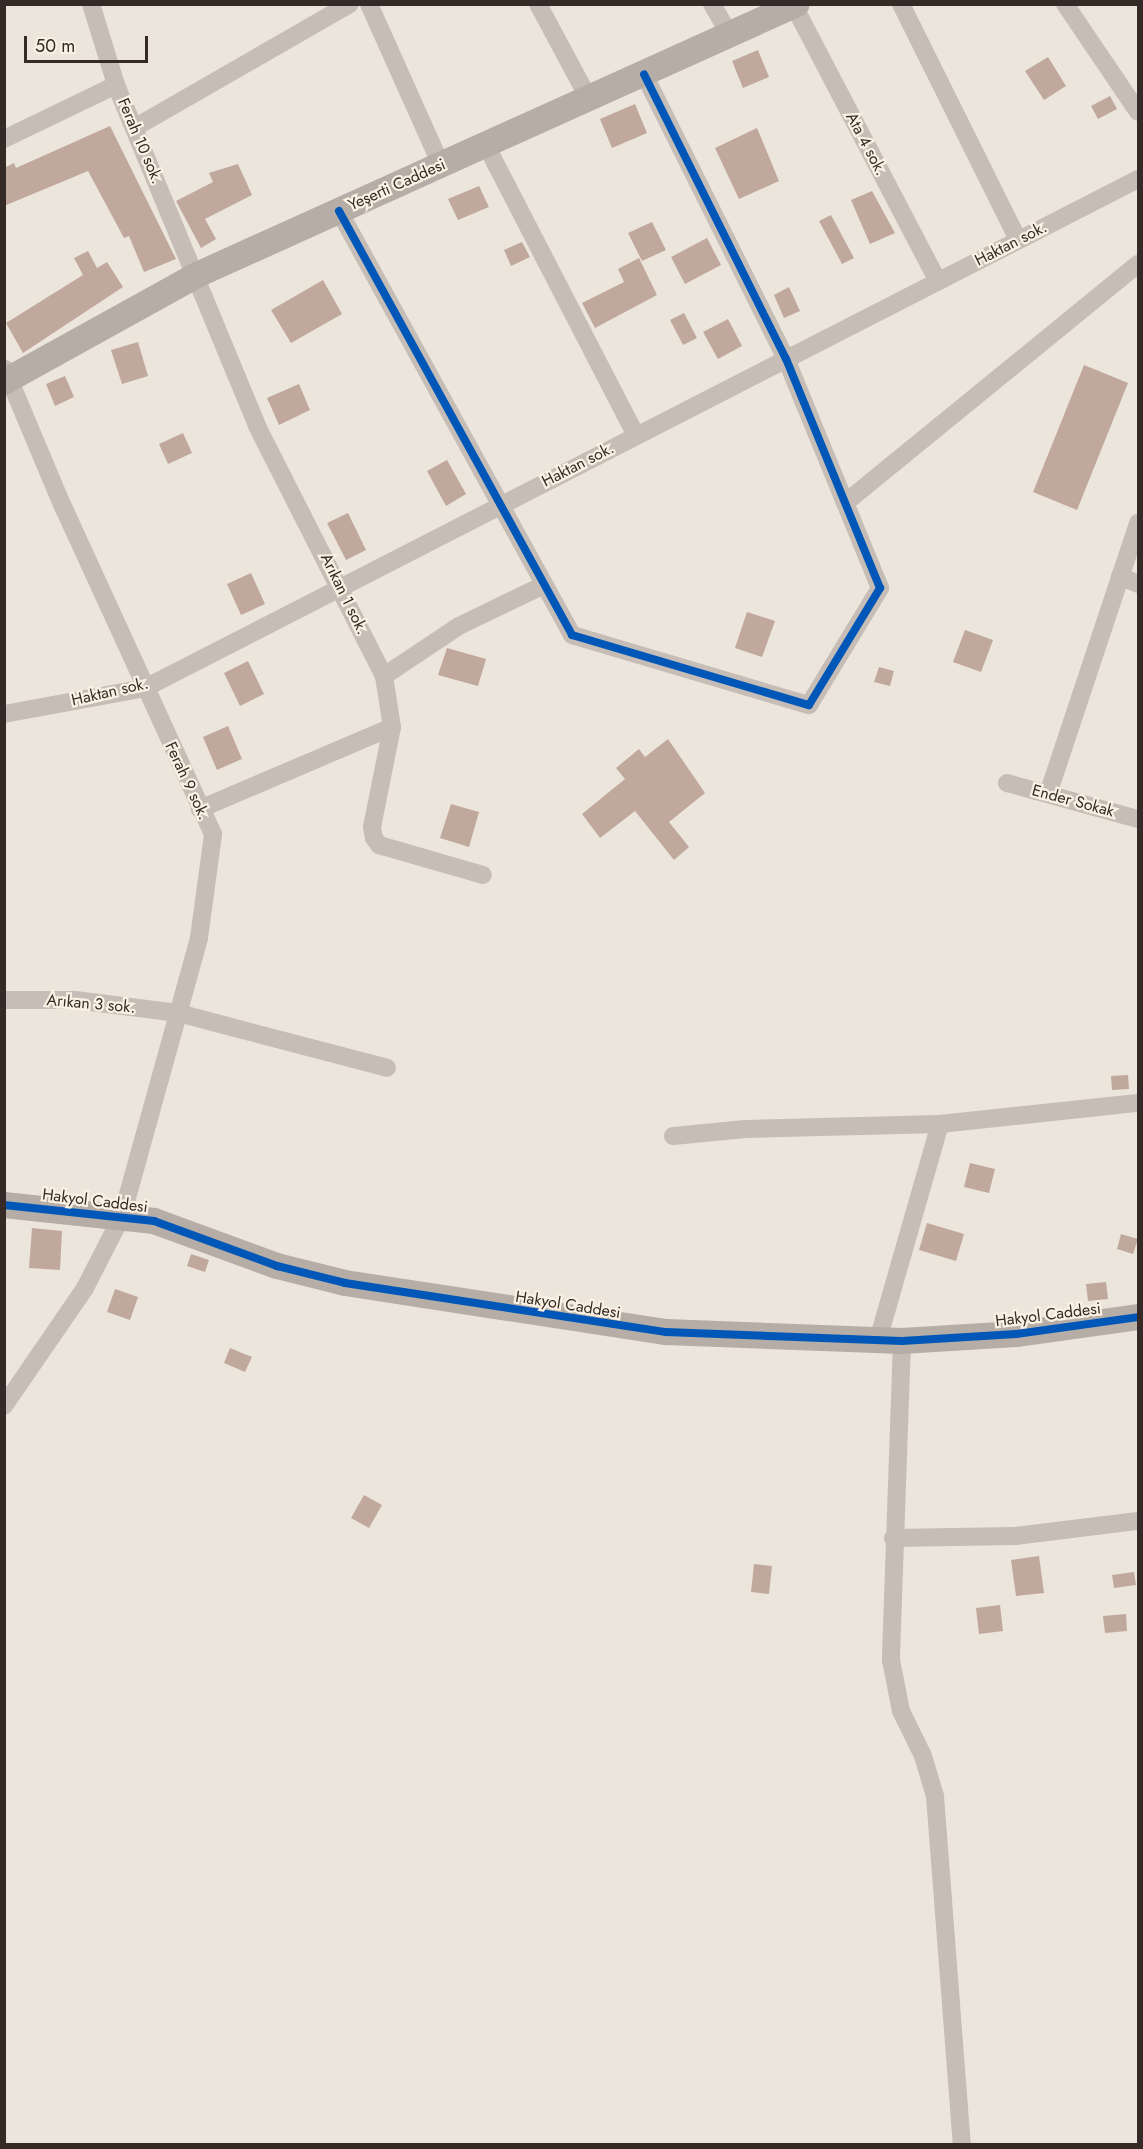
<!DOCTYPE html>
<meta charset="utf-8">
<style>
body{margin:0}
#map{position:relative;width:1143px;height:2149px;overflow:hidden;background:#ece5dc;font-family:Jost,sans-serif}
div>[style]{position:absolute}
.building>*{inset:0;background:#c1a89d}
.street>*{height:18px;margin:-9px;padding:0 9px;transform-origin:9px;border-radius:9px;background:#c5bdb6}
.secondary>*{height:26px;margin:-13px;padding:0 13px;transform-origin:13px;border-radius:13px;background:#b5ada6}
.cycleway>*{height:8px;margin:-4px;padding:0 4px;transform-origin:4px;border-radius:4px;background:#0057b8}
span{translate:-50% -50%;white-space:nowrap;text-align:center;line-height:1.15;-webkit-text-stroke:4.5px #faf0e3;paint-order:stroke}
.street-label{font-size:16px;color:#352a25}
.frame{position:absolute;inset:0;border:6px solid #352a25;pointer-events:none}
.scale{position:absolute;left:24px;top:36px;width:124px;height:27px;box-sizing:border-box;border:3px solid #352a25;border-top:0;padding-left:8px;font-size:18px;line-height:21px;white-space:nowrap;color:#352a25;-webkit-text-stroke:4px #faf0e3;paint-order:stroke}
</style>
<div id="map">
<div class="building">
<i style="clip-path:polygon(758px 50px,769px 77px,743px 88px,732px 61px)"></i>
<i style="clip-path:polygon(1048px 57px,1066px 86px,1044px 100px,1025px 71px)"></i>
<i style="clip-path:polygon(1110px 96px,1117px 109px,1098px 119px,1091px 106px)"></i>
<i style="clip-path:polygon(635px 104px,647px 133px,612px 148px,600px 119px)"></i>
<i style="clip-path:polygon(110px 126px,176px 259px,144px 272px,129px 236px,124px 238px,88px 171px,4px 206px,4px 168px,14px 163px,16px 168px)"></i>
<i style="clip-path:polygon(757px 128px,779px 181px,739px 199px,715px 148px)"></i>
<i style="clip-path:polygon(238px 164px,252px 195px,205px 219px,216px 239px,201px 248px,176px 201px,213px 182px,209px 173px)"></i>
<i style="clip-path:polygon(479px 186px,489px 207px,458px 220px,448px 199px)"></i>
<i style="clip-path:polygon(872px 191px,895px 233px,870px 244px,851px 200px)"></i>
<i style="clip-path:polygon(831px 215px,854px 258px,842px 264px,819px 221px)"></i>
<i style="clip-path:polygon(652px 222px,666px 250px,642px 261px,628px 233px)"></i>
<i style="clip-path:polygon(707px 238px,721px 265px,685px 284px,671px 257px)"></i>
<i style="clip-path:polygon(522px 242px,530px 257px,511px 266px,504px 250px)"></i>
<i style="clip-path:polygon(88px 251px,97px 268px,107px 262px,123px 287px,23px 353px,6px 323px,83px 275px,74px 258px)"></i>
<i style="clip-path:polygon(639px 258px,657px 295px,595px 328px,582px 303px,624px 282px,618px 269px)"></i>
<i style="clip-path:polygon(323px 280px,342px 314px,291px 343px,271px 310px)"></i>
<i style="clip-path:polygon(789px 287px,800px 311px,784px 318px,774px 295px)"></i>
<i style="clip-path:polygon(684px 313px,697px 338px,683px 345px,670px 320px)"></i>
<i style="clip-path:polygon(728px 319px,742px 346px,718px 359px,703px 332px)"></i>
<i style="clip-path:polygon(138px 342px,148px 376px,122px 384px,111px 350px)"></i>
<i style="clip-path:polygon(1084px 365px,1128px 383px,1077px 510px,1033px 492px)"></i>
<i style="clip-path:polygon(65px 376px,74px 397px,55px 406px,46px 384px)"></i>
<i style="clip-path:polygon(299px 384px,310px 410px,279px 425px,267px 398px)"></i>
<i style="clip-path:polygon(183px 433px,192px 453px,168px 464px,159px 444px)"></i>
<i style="clip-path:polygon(447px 460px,466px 494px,446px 506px,427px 471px)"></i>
<i style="clip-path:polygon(348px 513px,366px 550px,346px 560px,327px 523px)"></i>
<i style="clip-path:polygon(251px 573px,265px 604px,241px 615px,227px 584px)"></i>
<i style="clip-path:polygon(747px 612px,775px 621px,762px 657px,735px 648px)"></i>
<i style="clip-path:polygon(965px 630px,993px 640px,981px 672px,953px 662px)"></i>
<i style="clip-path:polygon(447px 648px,486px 659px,478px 686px,438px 675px)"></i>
<i style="clip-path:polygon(248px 661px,264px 694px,240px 706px,224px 673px)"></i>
<i style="clip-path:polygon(879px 667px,894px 671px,890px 686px,874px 682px)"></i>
<i style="clip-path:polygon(228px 726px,242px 759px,217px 770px,203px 737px)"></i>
<i style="clip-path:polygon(668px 739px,705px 793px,669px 822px,689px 847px,674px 860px,635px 811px,600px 838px,582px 814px,625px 779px,616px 768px,639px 749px,645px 757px)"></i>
<i style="clip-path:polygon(451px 804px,479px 812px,469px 847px,440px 838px)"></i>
<i style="clip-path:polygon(1128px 1075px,1129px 1089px,1112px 1090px,1111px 1076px)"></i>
<i style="clip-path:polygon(970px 1163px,995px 1169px,989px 1193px,964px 1187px)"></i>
<i style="clip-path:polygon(927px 1223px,964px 1234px,956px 1261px,919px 1250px)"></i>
<i style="clip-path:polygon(32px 1228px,62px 1231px,60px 1270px,29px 1268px)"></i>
<i style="clip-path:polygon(1121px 1234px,1138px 1239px,1133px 1254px,1117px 1249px)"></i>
<i style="clip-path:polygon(191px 1254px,209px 1260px,205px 1272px,187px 1266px)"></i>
<i style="clip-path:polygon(1106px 1282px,1108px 1299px,1088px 1301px,1086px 1284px)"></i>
<i style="clip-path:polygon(115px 1289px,138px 1297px,130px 1320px,107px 1312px)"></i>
<i style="clip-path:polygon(230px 1348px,252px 1357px,245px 1372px,224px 1363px)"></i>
<i style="clip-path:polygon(364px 1495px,382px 1505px,369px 1528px,351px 1518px)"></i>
<i style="clip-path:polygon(1039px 1556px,1044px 1593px,1016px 1596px,1011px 1560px)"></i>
<i style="clip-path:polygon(754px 1564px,772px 1566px,769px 1594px,751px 1592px)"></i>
<i style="clip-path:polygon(1134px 1572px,1136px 1585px,1114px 1588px,1112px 1575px)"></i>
<i style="clip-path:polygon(1000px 1605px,1003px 1631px,979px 1634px,976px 1608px)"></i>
<i style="clip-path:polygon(1126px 1614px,1127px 1631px,1105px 1633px,1103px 1616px)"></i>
</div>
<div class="street">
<i style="left:91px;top:4px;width:85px;rotate:72.8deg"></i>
<i style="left:116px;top:85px;width:369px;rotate:67.5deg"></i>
<i style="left:257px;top:426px;width:280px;rotate:63.1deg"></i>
<i style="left:384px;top:676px;width:52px;rotate:81.1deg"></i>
<i style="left:392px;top:727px;width:209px;rotate:156.9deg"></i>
<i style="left:369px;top:4px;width:176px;rotate:65.9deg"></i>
<i style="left:538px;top:4px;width:108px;rotate:61.8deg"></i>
<i style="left:712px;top:4px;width:36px;rotate:60deg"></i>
<i style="left:901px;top:4px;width:263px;rotate:63.6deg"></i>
<i style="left:1065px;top:4px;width:130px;rotate:55.9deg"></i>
<i style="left:794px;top:6px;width:311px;rotate:62.4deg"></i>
<i style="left:134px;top:128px;width:249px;rotate:-29.9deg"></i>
<i style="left:4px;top:139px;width:124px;rotate:-25.7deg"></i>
<i style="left:486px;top:145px;width:326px;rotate:62.7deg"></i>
<i style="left:339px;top:211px;width:484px;rotate:61.2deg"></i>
<i style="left:572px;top:635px;width:247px;rotate:16.5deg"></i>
<i style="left:809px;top:705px;width:137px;rotate:-58.7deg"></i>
<i style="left:880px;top:588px;width:248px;rotate:-112.3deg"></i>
<i style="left:786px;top:359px;width:318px;rotate:-116.5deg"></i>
<i style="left:845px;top:503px;width:378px;rotate:-39.2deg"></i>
<i style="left:1120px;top:576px;width:20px;rotate:24deg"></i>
<i style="left:384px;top:676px;width:90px;rotate:-33.7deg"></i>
<i style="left:459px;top:626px;width:94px;rotate:-25.8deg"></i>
<i style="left:4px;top:714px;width:143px;rotate:-10.4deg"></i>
<i style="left:145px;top:688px;width:1116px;rotate:-27.14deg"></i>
<i style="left:392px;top:727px;width:102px;rotate:101.3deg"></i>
<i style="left:372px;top:827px;width:11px;rotate:80deg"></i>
<i style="left:374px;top:838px;width:9px;rotate:54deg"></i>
<i style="left:379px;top:845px;width:108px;rotate:16.1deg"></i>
<i style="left:1007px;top:783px;width:136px;rotate:15.4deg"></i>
<i style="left:1048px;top:794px;width:286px;rotate:-71.6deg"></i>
<i style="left:4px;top:1000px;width:71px"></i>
<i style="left:75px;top:1000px;width:104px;rotate:7.2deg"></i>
<i style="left:178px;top:1013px;width:216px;rotate:14.7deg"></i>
<i style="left:673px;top:1136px;width:73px;rotate:-5.5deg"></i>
<i style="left:746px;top:1129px;width:194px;rotate:-1.5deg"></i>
<i style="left:878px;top:1340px;width:225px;rotate:-74deg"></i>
<i style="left:940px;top:1124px;width:199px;rotate:-6.1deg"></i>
<i style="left:902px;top:1341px;width:319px;rotate:92deg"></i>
<i style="left:891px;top:1660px;width:52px;rotate:78.9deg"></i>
<i style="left:901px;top:1711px;width:50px;rotate:63.9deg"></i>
<i style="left:923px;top:1756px;width:42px;rotate:73.3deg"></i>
<i style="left:935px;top:1796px;width:349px;rotate:85.6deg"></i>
<i style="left:4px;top:1406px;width:143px;rotate:-55.5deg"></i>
<i style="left:85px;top:1288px;width:81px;rotate:-62.8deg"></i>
<i style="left:122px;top:1216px;width:288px;rotate:-74.5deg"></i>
<i style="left:199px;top:938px;width:105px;rotate:-82.3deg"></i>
<i style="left:213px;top:834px;width:360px;rotate:-114.6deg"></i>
<i style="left:63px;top:507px;width:150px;rotate:-112.8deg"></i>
<i style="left:893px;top:1538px;width:122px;rotate:-0.9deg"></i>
<i style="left:1015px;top:1536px;width:124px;rotate:-7deg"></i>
</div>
<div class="secondary">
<i style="left:4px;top:382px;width:221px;rotate:-29deg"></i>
<i style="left:197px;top:275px;width:658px;rotate:-24.31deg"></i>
<i style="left:4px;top:1205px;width:151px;rotate:6.1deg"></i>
<i style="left:154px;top:1221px;width:131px;rotate:20.1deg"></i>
<i style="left:277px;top:1266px;width:70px;rotate:14deg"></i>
<i style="left:345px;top:1283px;width:325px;rotate:8.7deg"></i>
<i style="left:666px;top:1332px;width:236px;rotate:2.2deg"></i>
<i style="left:902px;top:1341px;width:114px;rotate:-3.5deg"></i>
<i style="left:1016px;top:1334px;width:123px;rotate:-7.9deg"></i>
</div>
<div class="cycleway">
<i style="left:339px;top:211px;width:484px;rotate:61.2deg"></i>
<i style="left:572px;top:635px;width:247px;rotate:16.5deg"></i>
<i style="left:809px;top:705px;width:137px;rotate:-58.7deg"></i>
<i style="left:880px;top:588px;width:248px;rotate:-112.3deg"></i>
<i style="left:786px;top:359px;width:318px;rotate:-116.5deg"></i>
<i style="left:4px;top:1205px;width:151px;rotate:6.1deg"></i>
<i style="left:154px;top:1221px;width:131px;rotate:20.1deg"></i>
<i style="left:277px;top:1266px;width:70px;rotate:14deg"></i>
<i style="left:345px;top:1283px;width:325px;rotate:8.7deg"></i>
<i style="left:666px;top:1332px;width:236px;rotate:2.2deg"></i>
<i style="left:902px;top:1341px;width:114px;rotate:-3.5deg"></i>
<i style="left:1016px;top:1334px;width:123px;rotate:-7.9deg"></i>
</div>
<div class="street-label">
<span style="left:140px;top:141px;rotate:67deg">Ferah 10 sok.</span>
<span style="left:866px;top:144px;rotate:62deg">Ata 4 sok.</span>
<span style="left:397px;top:185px;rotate:-24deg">Yeşerti Caddesi</span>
<span style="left:1011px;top:244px;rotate:-27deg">Haktan sok.</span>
<span style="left:578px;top:465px;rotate:-27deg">Haktan sok.</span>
<span style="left:344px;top:594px;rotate:64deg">Arıkan 1 sok.</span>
<span style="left:110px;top:692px;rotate:-13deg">Haktan sok.</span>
<span style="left:187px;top:781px;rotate:65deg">Ferah 9 sok.</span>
<span style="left:1073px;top:801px;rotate:15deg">Ender Sokak</span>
<span style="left:91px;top:1004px;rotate:5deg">Arıkan 3 sok.</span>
<span style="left:95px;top:1201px;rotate:7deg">Hakyol Caddesi</span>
<span style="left:568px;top:1305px;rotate:9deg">Hakyol Caddesi</span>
<span style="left:1048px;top:1315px;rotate:-7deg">Hakyol Caddesi</span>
</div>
<div class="frame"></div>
<div class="scale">50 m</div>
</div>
